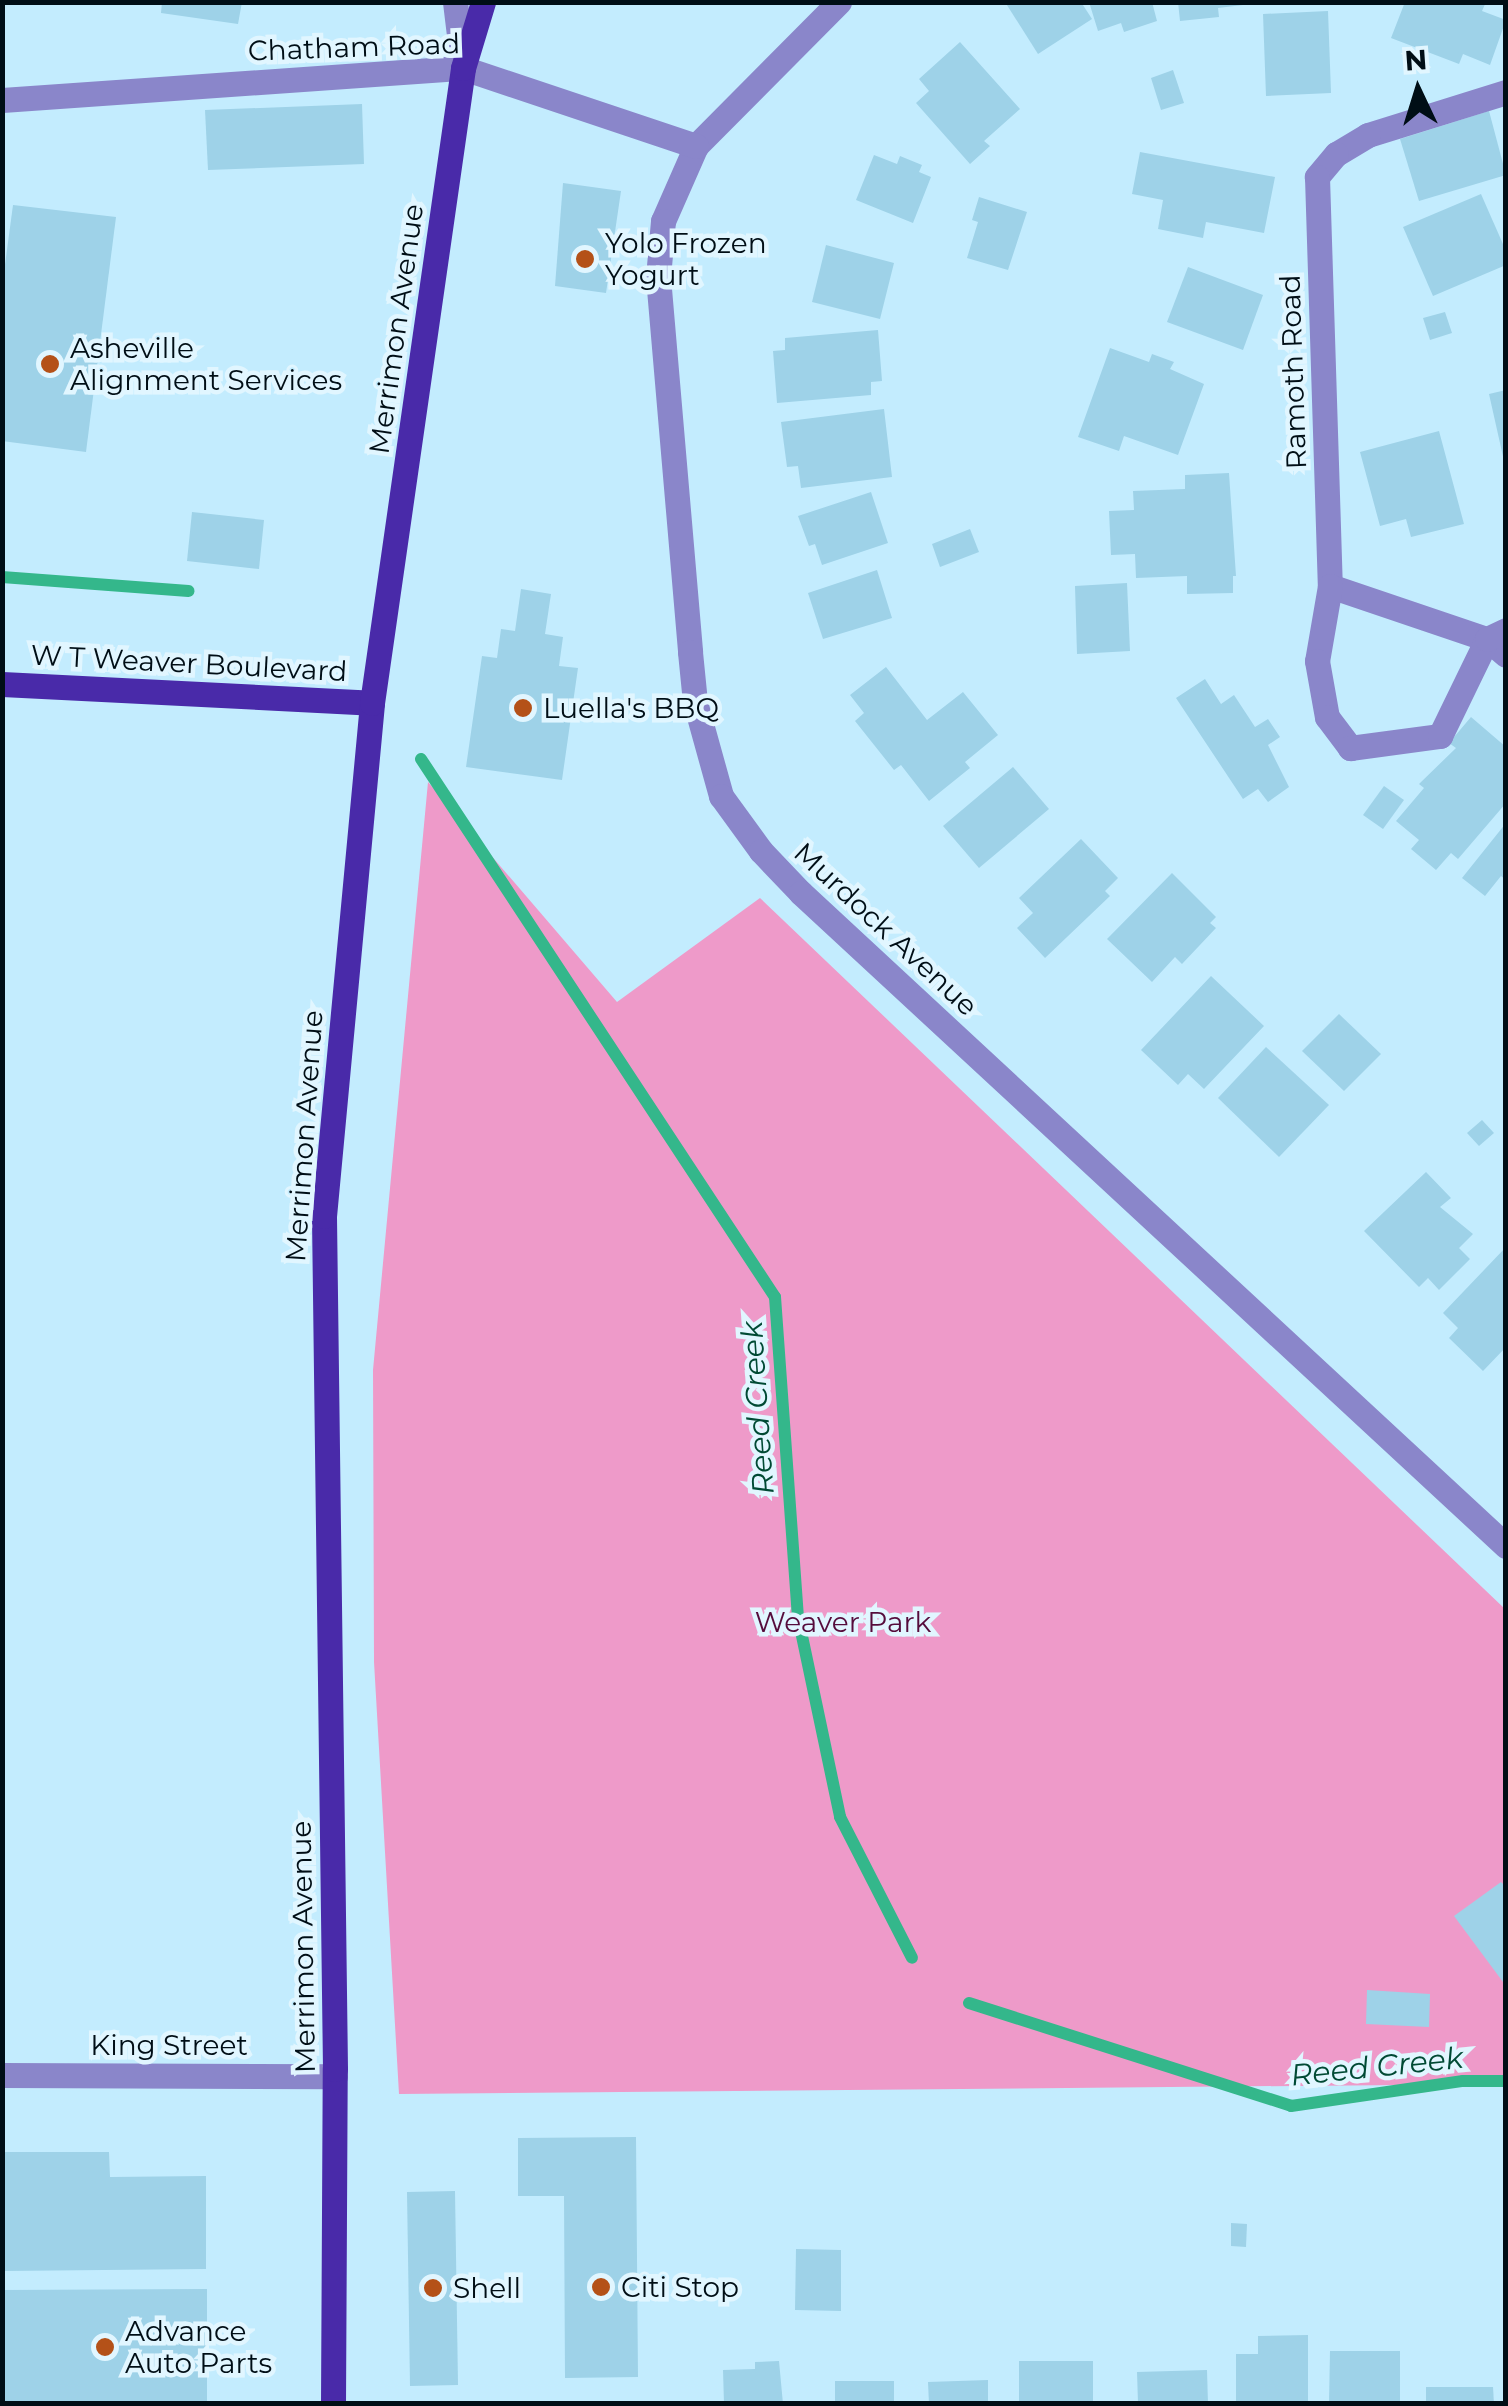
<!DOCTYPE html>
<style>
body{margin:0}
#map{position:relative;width:1508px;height:2406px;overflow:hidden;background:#c3ecfe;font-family:Montserrat,sans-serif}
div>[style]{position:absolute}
.green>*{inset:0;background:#ee9ac9}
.stream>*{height:12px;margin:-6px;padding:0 6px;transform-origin:6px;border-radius:6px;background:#34b78b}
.building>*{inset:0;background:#9ed2e8}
.minor>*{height:25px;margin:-12.5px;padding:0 12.5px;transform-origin:12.5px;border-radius:12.5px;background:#8a86ca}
.major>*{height:25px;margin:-12.5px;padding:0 12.5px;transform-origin:12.5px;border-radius:12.5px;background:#492aa9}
.dots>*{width:28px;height:28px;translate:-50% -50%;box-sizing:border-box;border:5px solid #e1f6ff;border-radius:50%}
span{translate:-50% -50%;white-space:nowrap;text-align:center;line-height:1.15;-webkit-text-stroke:9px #e1f6ff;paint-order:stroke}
.street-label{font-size:28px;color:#000e16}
.poi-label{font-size:28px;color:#000e16}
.left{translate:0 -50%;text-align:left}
.park-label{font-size:28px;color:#550c3c}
.water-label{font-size:30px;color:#004a34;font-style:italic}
.frame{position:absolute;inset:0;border:5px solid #000e16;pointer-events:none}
.north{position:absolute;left:1368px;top:40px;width:100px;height:100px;-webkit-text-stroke:8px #e1f6ff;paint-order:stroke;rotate:356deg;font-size:28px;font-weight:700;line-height:40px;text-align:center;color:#000e16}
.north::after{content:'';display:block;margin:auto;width:35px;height:45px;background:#000e16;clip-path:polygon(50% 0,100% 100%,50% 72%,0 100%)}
</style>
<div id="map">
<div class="green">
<i style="clip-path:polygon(428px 782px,617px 1002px,760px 898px,1505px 1609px,1506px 2084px,399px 2094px,374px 1662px,373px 1370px)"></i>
</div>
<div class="stream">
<i style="left:2px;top:577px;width:187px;rotate:4.3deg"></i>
<i style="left:421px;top:759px;width:644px;rotate:56.66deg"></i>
<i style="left:775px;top:1297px;width:321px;rotate:85.9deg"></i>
<i style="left:798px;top:1617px;width:204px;rotate:78.1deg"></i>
<i style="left:840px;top:1817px;width:158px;rotate:62.9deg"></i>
<i style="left:969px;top:2003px;width:338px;rotate:17.7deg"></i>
<i style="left:1291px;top:2106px;width:174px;rotate:-8.3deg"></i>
<i style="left:1463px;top:2081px;width:43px"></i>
</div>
<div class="building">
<i style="clip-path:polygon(162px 2px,242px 2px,238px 24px,161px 13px)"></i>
<i style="clip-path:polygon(1005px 2px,1081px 2px,1092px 19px,1038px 54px)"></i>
<i style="clip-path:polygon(1089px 2px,1152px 2px,1157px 21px,1124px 32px,1121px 23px,1098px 31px)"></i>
<i style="clip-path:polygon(1178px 2px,1242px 2px,1243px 5px,1218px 8px,1219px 17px,1180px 21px)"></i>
<i style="clip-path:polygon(1405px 2px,1486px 2px,1482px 11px,1506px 20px,1490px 65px,1463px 54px,1459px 64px,1391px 38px)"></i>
<i style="clip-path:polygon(1328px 11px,1331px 93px,1266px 96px,1263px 14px)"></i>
<i style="clip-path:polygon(960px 42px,1020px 109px,984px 141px,990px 146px,970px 164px,916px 103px,929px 91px,919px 79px)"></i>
<i style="clip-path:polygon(1173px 70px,1184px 103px,1161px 110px,1151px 78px)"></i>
<i style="clip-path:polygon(362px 104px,364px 164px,208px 170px,205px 110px)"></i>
<i style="clip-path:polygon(1489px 111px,1506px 175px,1419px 201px,1400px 139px)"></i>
<i style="clip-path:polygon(1140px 152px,1275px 177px,1264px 233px,1206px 222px,1203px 238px,1158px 229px,1163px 200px,1132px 194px)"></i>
<i style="clip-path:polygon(874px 155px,897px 164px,900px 156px,922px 165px,919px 172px,931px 177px,913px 223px,856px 200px)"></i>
<i style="clip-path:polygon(563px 183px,621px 191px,606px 293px,555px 286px)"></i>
<i style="clip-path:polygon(1481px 194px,1506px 251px,1506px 265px,1433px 296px,1403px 227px)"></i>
<i style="clip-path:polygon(979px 197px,1027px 212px,1008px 270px,967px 258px,978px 222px,972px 220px)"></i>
<i style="clip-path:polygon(13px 205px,116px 217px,86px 452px,2px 441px,2px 287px)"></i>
<i style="clip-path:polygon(826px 245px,894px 263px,880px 319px,812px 302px)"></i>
<i style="clip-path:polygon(1188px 267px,1263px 295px,1243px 350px,1167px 322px)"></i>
<i style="clip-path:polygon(1445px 312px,1452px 333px,1430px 340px,1423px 318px)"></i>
<i style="clip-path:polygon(878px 330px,882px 381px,871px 382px,871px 395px,777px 403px,773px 351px,785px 350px,785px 338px)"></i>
<i style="clip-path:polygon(1110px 348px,1149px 362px,1152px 354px,1174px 362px,1170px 369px,1204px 384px,1178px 455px,1124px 436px,1119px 451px,1078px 437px)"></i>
<i style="clip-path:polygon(1506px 390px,1506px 460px,1504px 461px,1489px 394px)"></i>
<i style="clip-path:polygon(884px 409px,892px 477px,801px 488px,798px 466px,787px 467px,781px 422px)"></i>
<i style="clip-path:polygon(1439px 431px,1464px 524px,1411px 537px,1406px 519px,1380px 526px,1360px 452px)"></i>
<i style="clip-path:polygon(1229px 473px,1236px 576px,1233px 576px,1233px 593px,1187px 594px,1187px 576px,1136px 578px,1135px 554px,1111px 555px,1109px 511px,1134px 510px,1133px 491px,1185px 489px,1185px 475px)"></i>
<i style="clip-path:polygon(871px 492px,888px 543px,822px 565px,815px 544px,809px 546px,798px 516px)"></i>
<i style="clip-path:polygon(192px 512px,264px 520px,259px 569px,187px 561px)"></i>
<i style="clip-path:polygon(970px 529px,979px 552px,940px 567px,932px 544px)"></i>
<i style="clip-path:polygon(877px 570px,892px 618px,823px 639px,808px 593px)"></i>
<i style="clip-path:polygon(1127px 583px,1130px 651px,1077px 654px,1075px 586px)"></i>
<i style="clip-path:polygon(521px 589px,551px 594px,545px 634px,563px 637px,559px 666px,578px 668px,562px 780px,466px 767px,482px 656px,497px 658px,501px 629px,515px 631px)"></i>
<i style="clip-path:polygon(886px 667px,927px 720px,963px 692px,998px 735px,965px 762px,970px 768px,929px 801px,901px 765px,894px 770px,855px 721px,864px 713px,850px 695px)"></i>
<i style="clip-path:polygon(1205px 679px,1221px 704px,1234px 695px,1255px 727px,1268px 719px,1280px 737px,1268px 745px,1289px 787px,1268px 802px,1258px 789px,1243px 799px,1176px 698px)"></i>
<i style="clip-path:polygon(1471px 717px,1506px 747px,1506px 803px,1458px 859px,1451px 853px,1436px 870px,1411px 849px,1419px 840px,1396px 821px,1424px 788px,1419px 784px,1456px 748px,1449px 743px)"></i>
<i style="clip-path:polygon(1013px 767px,1049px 809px,979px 868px,943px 826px)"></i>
<i style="clip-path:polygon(1384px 786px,1404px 800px,1383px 829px,1363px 815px)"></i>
<i style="clip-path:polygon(1506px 823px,1506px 880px,1501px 876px,1485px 896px,1462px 878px)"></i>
<i style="clip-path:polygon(1081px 839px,1118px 878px,1105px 891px,1110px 896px,1045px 958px,1017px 928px,1033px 913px,1019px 898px)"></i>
<i style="clip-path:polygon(1172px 873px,1216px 917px,1210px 923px,1216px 928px,1182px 964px,1175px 957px,1152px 982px,1107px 939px)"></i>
<i style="clip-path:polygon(1211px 976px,1264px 1026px,1204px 1089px,1188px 1074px,1178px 1085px,1141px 1050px)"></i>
<i style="clip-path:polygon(1339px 1014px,1381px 1054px,1344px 1091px,1302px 1051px)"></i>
<i style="clip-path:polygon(1266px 1047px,1329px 1105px,1279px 1157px,1218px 1098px)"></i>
<i style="clip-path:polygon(1482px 1120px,1494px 1133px,1479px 1146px,1467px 1133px)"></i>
<i style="clip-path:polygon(1426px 1172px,1451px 1198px,1440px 1207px,1473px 1234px,1459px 1248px,1470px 1259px,1439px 1290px,1428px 1278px,1419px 1287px,1364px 1231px)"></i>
<i style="clip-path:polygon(1506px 1247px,1506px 1347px,1483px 1371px,1449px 1338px,1458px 1328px,1443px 1313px)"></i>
<i style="clip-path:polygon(1501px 1882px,1506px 1887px,1506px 1986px,1454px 1916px)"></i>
<i style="clip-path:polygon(1367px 1990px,1430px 1994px,1429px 2027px,1366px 2024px)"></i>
<i style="clip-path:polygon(636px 2137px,638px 2377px,565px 2378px,564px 2196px,518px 2196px,518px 2138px)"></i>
<i style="clip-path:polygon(2px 2152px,109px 2152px,110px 2177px,206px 2176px,206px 2269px,2px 2271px)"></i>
<i style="clip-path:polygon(455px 2191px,458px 2385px,410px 2386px,407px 2192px)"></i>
<i style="clip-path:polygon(1231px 2223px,1247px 2224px,1246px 2247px,1231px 2246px)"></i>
<i style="clip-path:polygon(796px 2249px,841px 2250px,841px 2311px,795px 2310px)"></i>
<i style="clip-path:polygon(207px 2289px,207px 2404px,2px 2404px,2px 2290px)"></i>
<i style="clip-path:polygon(1308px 2335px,1308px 2404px,1236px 2404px,1236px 2354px,1258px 2354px,1258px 2336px)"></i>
<i style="clip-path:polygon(1330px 2351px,1400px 2351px,1400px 2404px,1329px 2404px)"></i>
<i style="clip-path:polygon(779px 2361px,783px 2404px,724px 2404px,723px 2370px,755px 2369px,755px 2362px)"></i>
<i style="clip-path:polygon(1019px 2361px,1093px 2361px,1093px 2404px,1019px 2404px)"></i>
<i style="clip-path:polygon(1207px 2370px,1208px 2404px,1138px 2404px,1137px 2372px)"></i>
<i style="clip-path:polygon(988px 2380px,988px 2404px,929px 2404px,928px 2382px)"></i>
<i style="clip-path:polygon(835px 2381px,894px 2381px,894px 2404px,835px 2404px)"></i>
<i style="clip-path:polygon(1426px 2387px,1493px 2387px,1494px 2404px,1426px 2404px)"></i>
</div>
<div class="minor">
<i style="left:455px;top:2px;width:66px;rotate:83.1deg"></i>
<i style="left:839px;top:2px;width:203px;rotate:134.8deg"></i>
<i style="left:696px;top:146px;width:82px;rotate:113.7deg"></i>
<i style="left:663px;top:221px;width:56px;rotate:95.1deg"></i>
<i style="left:658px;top:277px;width:376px;rotate:85.1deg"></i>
<i style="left:690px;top:652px;width:50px;rotate:84.3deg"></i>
<i style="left:695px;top:702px;width:98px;rotate:74.5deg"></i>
<i style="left:721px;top:796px;width:68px;rotate:54deg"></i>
<i style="left:761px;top:851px;width:58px;rotate:46.4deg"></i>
<i style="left:801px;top:893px;width:961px;rotate:42.81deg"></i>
<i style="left:1506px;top:92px;width:145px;rotate:162.7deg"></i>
<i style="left:1368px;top:135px;width:37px;rotate:149deg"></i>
<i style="left:1336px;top:154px;width:30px;rotate:130deg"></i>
<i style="left:1317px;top:177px;width:409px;rotate:88.2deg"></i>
<i style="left:1330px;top:586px;width:166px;rotate:18.7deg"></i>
<i style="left:1487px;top:639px;width:25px;rotate:40deg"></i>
<i style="left:2px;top:100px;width:462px;rotate:-4deg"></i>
<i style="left:463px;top:68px;width:246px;rotate:18.5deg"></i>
<i style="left:1330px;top:586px;width:76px;rotate:99.8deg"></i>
<i style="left:1317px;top:661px;width:57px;rotate:79.9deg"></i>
<i style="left:1327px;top:717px;width:39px;rotate:53deg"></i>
<i style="left:1350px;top:748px;width:91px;rotate:-7.6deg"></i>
<i style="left:1440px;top:736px;width:108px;rotate:-64.1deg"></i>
<i style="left:1487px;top:639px;width:21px;rotate:-25deg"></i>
<i style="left:2px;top:2075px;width:333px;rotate:0.2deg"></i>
</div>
<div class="major">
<i style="left:2px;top:684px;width:370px;rotate:2.9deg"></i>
<i style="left:333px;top:2404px;width:335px;rotate:-89.7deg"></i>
<i style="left:335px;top:2069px;width:853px;rotate:-90.74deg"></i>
<i style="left:324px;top:1216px;width:515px;rotate:-84.65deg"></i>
<i style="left:372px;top:703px;width:641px;rotate:-81.84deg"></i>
<i style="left:463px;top:68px;width:69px;rotate:-73.1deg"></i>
</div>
<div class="dots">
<i style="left:585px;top:259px;background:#b45118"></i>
<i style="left:50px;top:364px;background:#b45118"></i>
<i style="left:523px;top:708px;background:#b45118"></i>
<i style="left:601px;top:2287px;background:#b45118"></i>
<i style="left:433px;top:2288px;background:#b45118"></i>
<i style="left:105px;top:2347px;background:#b45118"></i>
</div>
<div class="street-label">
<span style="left:354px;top:47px;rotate:-2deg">Chatham Road</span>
<span style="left:396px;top:329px;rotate:-82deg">Merrimon Avenue</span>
<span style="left:1293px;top:372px;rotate:-92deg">Ramoth Road</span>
<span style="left:189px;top:663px;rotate:3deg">W T Weaver Boulevard</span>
<span style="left:886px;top:929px;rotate:43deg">Murdock Avenue</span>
<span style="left:304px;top:1136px;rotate:-86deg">Merrimon Avenue</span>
<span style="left:303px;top:1947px;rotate:-91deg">Merrimon Avenue</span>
<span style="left:169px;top:2045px">King Street</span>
</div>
<div class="poi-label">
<span class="left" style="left:605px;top:259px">Yolo Frozen<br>Yogurt</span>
<span class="left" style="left:70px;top:364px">Asheville<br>Alignment Services</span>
<span class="left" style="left:543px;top:708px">Luella's BBQ</span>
<span class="left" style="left:621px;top:2287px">Citi Stop</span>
<span class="left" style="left:453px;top:2288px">Shell</span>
<span class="left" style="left:125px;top:2347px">Advance<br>Auto Parts</span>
</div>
<div class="park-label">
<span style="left:843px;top:1622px">Weaver Park</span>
</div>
<div class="water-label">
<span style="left:758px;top:1408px;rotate:-94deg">Reed Creek</span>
<span style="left:1377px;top:2067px;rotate:-6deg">Reed Creek</span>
</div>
<div class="frame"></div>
<div class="north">N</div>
</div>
